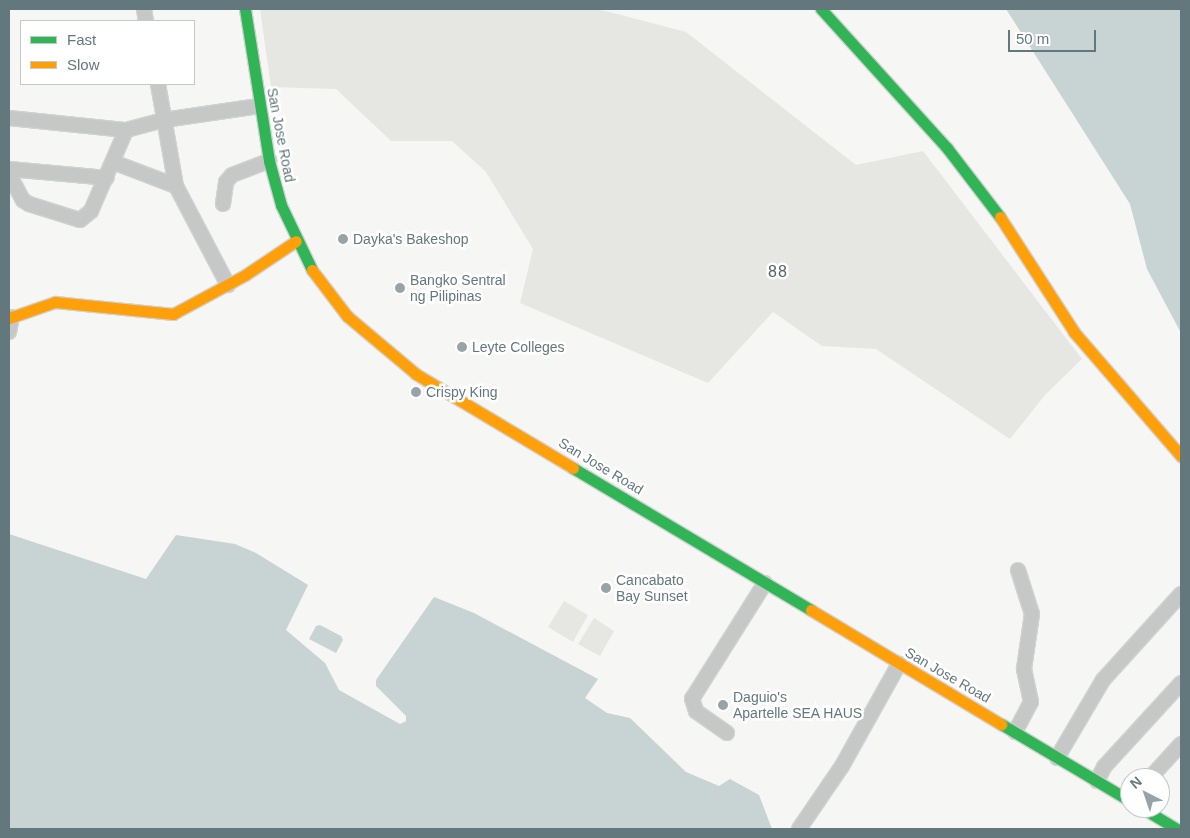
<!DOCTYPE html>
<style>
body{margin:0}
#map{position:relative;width:1190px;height:838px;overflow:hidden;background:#f6f6f5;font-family:Arial,sans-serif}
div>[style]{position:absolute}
.green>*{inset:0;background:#e6e7e2}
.water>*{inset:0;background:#c8d3d3}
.roads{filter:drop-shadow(1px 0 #d0d2d2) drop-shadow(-1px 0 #d0d2d2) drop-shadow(0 1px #d0d2d2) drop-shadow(0 -1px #d0d2d2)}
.street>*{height:14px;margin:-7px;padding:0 7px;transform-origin:7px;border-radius:7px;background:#c6c8c8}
.fast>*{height:11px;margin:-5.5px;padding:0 5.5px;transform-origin:5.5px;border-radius:5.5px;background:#30b455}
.slow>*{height:11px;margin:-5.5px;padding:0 5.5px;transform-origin:5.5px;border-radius:5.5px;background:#ff9f0a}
.dots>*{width:14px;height:14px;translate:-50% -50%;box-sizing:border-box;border:2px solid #fff;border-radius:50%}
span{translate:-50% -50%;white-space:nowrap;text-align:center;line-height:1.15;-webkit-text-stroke:5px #fff;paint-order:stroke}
.street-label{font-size:14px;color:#63787d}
.poi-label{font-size:14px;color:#63787d}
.left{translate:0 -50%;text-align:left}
.quarter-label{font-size:16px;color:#546469;letter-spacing:1px}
.frame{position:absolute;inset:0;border:10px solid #63787d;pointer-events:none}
.legend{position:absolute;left:20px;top:20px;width:175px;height:65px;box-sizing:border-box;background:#fff;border:1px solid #c1c9cb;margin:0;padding:6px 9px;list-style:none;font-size:15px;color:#63787d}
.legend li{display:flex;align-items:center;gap:10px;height:25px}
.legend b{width:25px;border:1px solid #c1c9cb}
.north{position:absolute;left:1120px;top:768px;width:50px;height:50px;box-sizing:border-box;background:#fff;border:1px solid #c1c9cb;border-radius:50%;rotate:319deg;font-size:14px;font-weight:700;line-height:20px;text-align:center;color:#63787d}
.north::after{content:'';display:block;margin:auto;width:18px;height:22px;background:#96a4a7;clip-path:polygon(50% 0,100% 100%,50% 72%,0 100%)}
.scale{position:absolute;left:1008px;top:30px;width:88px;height:22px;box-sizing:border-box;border:2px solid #63787d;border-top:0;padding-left:6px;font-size:15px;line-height:18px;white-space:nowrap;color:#63787d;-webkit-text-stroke:4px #fff;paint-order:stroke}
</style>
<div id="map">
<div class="green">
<i style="clip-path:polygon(260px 9px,598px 9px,686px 32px,856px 165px,923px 151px,1082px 359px,1045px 395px,1010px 439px,876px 349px,822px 346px,773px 312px,708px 383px,520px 303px,533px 249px,486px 172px,452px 141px,391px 141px,336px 89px,271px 87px)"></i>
<i style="clip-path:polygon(564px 601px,588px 615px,573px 642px,548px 627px)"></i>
<i style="clip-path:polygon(594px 618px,614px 631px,600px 656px,578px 644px)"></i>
</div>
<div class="water">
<i style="clip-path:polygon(1006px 9px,1181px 9px,1181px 333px,1147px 269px,1130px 204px)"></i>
<i style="clip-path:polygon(9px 534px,146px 579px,176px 535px,235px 544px,256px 553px,308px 585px,286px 630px,325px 663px,339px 690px,400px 724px,406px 721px,406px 716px,376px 686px,376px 680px,434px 597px,474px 613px,598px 679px,585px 698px,607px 713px,630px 718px,686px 772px,719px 786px,730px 779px,759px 795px,772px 829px,9px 829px)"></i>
<i style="clip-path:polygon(320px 625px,341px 636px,343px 640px,336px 653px,309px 639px,316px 626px)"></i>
</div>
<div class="roads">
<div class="street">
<i style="left:144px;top:9px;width:12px;rotate:81deg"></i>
<i style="left:158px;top:84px;width:104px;rotate:80deg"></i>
<i style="left:176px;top:186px;width:112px;rotate:62.3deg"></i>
<i style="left:9px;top:118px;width:118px;rotate:5.9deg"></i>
<i style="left:126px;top:130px;width:39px;rotate:-15deg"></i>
<i style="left:164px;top:120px;width:96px;rotate:-8.4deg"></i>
<i style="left:113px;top:162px;width:67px;rotate:20.9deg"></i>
<i style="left:9px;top:169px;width:98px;rotate:5.2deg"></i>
<i style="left:9px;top:174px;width:30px;rotate:62deg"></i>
<i style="left:23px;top:200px;width:7px;rotate:34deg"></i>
<i style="left:29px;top:204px;width:53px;rotate:17.4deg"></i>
<i style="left:80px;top:220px;width:14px;rotate:-39deg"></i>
<i style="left:91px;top:211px;width:88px;rotate:-66.6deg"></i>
<i style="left:223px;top:204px;width:22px;rotate:-82deg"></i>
<i style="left:226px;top:182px;width:9px;rotate:-49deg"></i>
<i style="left:232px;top:175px;width:40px;rotate:-21deg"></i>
<i style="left:9px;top:332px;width:15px;rotate:-79deg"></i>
<i style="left:1015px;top:732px;width:34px;rotate:-62deg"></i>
<i style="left:1031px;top:702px;width:34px;rotate:-102deg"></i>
<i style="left:1024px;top:669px;width:56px;rotate:-81.7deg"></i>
<i style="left:1032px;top:614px;width:46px;rotate:-107.7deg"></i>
<i style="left:727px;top:733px;width:38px;rotate:-145deg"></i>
<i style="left:696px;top:711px;width:13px;rotate:-108deg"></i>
<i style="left:692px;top:699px;width:137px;rotate:-57.8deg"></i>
<i style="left:1057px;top:758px;width:91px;rotate:-59.5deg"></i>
<i style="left:1103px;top:680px;width:116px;rotate:-47.8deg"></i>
<i style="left:1150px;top:778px;width:46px;rotate:-47.6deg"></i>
<i style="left:1097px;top:781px;width:16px;rotate:-63deg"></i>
<i style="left:1104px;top:767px;width:114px;rotate:-47.5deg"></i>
<i style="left:799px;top:829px;width:76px;rotate:-55.7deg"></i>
<i style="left:842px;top:766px;width:117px;rotate:-60.8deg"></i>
</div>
<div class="fast">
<i style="left:245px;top:9px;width:154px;rotate:81deg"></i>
<i style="left:269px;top:161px;width:46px;rotate:74.7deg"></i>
<i style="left:281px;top:205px;width:72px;rotate:64.5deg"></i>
<i style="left:821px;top:9px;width:188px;rotate:47.8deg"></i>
<i style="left:947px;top:148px;width:87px;rotate:52.5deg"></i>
<i style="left:573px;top:468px;width:277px;rotate:30.8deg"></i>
<i style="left:1001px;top:724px;width:150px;rotate:30.8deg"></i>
<i style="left:1142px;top:808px;width:41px;rotate:31deg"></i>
</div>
<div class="slow">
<i style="left:1000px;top:217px;width:137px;rotate:57.2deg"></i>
<i style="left:1074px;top:332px;width:164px;rotate:49.2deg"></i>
<i style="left:312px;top:270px;width:58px;rotate:52.7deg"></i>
<i style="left:347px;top:316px;width:90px;rotate:40deg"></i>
<i style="left:416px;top:374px;width:183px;rotate:30.9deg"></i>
<i style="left:9px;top:318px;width:49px;rotate:-19.2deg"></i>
<i style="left:55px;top:302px;width:119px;rotate:5.8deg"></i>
<i style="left:173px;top:314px;width:82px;rotate:-28.4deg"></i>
<i style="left:245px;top:275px;width:61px;rotate:-33.7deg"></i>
<i style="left:811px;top:610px;width:222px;rotate:31deg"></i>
</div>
</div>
<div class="dots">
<i style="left:343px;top:239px;background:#96a4a7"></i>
<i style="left:400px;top:288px;background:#96a4a7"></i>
<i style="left:462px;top:347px;background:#96a4a7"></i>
<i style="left:416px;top:392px;background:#96a4a7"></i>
<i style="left:606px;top:588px;background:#96a4a7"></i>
<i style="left:723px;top:705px;background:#96a4a7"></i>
</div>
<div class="street-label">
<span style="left:281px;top:135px;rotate:79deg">San Jose Road</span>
<span style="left:601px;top:466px;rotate:31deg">San Jose Road</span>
<span style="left:948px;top:675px;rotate:30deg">San Jose Road</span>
</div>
<div class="poi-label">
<span class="left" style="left:353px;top:239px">Dayka's Bakeshop</span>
<span class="left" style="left:410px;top:288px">Bangko Sentral<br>ng Pilipinas</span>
<span class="left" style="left:472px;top:347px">Leyte Colleges</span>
<span class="left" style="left:426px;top:392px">Crispy King</span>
<span class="left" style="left:616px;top:588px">Cancabato<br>Bay Sunset</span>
<span class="left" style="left:733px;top:705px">Daguio's<br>Apartelle SEA HAUS</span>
</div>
<div class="quarter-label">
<span style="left:778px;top:272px">88</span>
</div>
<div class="frame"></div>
<ul class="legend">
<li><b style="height:6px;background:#30b455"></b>Fast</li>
<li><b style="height:6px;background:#ff9f0a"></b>Slow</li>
</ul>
<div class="north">N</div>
<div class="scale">50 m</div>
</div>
